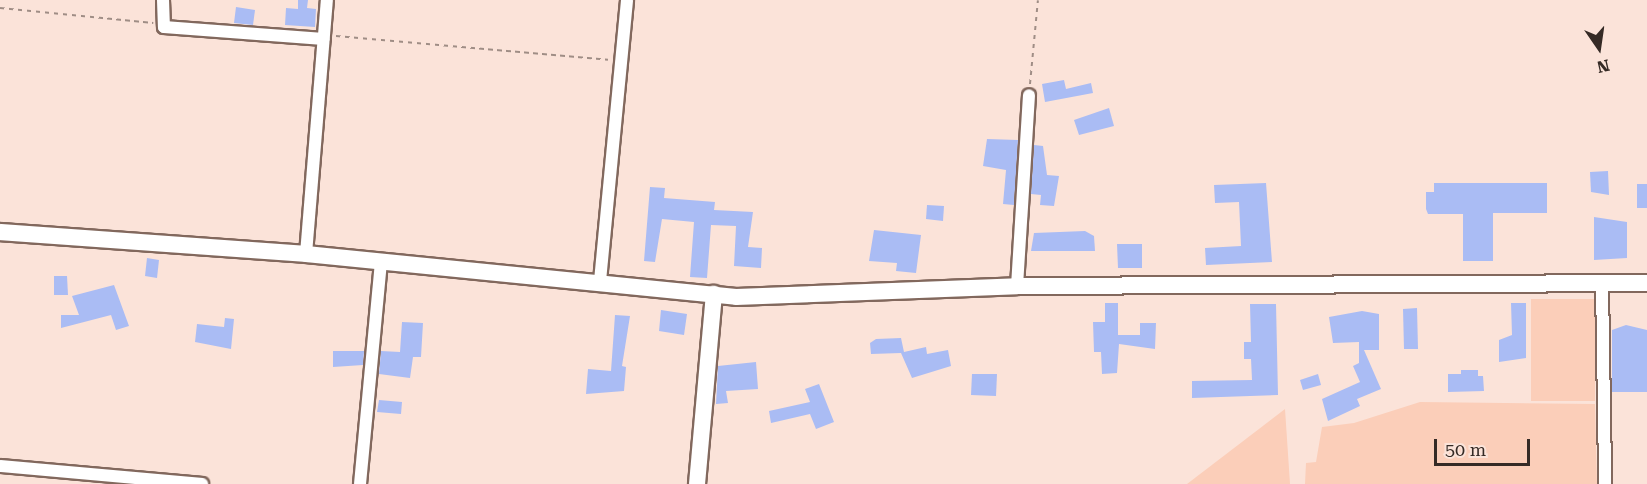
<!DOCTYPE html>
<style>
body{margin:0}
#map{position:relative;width:1647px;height:484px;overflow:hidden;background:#fbe3d9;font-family:"Roboto Serif",serif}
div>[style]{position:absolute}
.green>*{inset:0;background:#fbceb9}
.building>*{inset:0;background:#aabcf4}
.path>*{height:2px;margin-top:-1px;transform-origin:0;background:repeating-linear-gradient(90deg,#9f8d85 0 4.5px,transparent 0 9px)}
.roads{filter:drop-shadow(2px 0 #82685d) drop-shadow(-2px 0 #82685d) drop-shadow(0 2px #82685d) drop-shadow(0 -2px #82685d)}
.minor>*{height:12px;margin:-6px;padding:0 6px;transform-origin:6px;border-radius:6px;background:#fff}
.tertiary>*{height:16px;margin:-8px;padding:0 8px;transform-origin:8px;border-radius:8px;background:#fff}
span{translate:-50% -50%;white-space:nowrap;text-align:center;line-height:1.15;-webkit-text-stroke:4.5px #fbe3d9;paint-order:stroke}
.north{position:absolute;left:1569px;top:18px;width:60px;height:60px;-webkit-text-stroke:4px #fbe3d9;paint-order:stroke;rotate:167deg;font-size:16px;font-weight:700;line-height:24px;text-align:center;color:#352a25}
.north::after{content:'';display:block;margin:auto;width:21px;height:27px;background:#352a25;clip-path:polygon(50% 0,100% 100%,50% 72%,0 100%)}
.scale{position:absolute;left:1434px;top:439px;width:96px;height:27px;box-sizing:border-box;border:3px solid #352a25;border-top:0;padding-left:8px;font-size:18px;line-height:21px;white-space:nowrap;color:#352a25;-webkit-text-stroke:4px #fbe3d9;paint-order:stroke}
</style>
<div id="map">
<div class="green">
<i style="clip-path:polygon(1531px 299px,1595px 299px,1595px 401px,1531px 401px)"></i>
<i style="clip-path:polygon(1420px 402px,1595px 404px,1597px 484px,1305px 484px,1306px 463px,1316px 462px,1322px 427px,1354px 423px)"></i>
<i style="clip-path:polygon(1285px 409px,1290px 484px,1187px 484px)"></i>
</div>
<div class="building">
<i style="clip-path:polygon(298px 0,308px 0,307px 8px,316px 9px,315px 27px,285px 25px,286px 8px,298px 9px)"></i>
<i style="clip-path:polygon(236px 7px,255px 10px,253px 25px,234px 23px)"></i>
<i style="clip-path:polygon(1064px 80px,1066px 89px,1091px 83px,1093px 93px,1045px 102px,1042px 84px)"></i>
<i style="clip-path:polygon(1109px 108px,1114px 126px,1079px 135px,1074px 120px)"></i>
<i style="clip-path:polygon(987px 139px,1018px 140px,1014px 205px,1003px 204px,1006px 170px,983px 166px)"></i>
<i style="clip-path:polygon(1034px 145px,1043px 146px,1047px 175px,1059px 176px,1054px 206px,1040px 205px,1041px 195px,1031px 194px)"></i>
<i style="clip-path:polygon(1608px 171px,1609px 195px,1591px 192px,1590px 172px)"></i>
<i style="clip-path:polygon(1266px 183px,1272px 262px,1206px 265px,1205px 248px,1241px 246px,1239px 202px,1215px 203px,1214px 185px)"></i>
<i style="clip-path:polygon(1434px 183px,1547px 183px,1547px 213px,1493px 213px,1493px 261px,1463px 261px,1463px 214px,1428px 214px,1426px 209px,1426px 192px,1434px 192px)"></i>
<i style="clip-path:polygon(1637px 184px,1647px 184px,1647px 208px,1637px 208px)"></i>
<i style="clip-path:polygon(650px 187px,665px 188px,664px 198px,715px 202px,714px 210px,753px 212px,748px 247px,762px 248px,761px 268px,734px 266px,736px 226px,711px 225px,707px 278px,690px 277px,694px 222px,662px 219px,655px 262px,644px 261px)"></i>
<i style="clip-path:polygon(927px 205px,944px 206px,943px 221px,926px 219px)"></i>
<i style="clip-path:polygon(1594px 217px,1627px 222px,1627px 258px,1594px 260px)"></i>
<i style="clip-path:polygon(874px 230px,921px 235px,916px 273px,896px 271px,897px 263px,869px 261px)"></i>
<i style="clip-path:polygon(1085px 231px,1094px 236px,1095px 251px,1031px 251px,1034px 233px)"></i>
<i style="clip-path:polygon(1117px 244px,1142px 244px,1142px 268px,1118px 268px)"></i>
<i style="clip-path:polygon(147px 258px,159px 260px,157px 278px,145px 276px)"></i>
<i style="clip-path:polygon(54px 276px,67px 276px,68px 295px,54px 295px)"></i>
<i style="clip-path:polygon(114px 285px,129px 326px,116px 330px,111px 315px,61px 328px,61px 315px,79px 315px,72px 296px)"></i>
<i style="clip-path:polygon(1105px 303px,1118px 303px,1118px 335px,1140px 335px,1140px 323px,1156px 323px,1155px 349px,1119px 344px,1117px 373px,1102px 374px,1101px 352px,1094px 352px,1093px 322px,1105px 322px)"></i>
<i style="clip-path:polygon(1511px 303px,1526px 303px,1526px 358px,1499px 362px,1499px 340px,1512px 335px)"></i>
<i style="clip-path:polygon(1250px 304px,1276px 304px,1278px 395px,1192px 398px,1192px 381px,1252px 380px,1251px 359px,1244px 359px,1244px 342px,1251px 342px)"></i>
<i style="clip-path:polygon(1417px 308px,1418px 349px,1404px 349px,1403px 309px)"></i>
<i style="clip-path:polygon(661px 310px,687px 314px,684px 335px,659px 331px)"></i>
<i style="clip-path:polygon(1362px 311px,1379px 314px,1379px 350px,1364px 350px,1381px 389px,1357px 399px,1360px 406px,1328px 421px,1322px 399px,1360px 382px,1353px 366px,1359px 363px,1359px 342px,1333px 343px,1329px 317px)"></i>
<i style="clip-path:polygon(615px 315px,630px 316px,622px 366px,626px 367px,624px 391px,586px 394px,588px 369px,611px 371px)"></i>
<i style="clip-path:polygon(225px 318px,234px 319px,231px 349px,195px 342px,197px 324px,224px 327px)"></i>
<i style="clip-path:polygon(402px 322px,423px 323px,421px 357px,413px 357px,410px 378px,379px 374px,381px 351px,400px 352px)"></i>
<i style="clip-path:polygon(1626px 325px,1647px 330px,1647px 392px,1612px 392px,1612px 330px)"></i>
<i style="clip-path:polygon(901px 338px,904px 352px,926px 347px,927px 354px,948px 350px,951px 366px,912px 378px,901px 353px,871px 354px,870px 343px,876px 339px)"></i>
<i style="clip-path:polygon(333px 351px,364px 351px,363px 365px,333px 367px)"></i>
<i style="clip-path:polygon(756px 362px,758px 389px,726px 391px,728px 403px,716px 404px,718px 366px)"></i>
<i style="clip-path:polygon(1461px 370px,1478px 370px,1478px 376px,1483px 376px,1484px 391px,1448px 392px,1448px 374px,1461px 374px)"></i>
<i style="clip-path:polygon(972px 374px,997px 374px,996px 396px,971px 395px)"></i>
<i style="clip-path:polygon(1318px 374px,1321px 385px,1303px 390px,1300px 380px)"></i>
<i style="clip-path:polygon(819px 384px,834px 422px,816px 429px,810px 414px,771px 423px,769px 411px,810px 402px,805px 389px)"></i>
<i style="clip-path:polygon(379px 400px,402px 402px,401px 414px,377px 412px)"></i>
</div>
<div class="path">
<i style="left:0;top:8px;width:154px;rotate:5.6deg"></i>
<i style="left:336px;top:36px;width:273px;rotate:5deg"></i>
<i style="left:1030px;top:84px;width:84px;rotate:-84.6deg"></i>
</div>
<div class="roads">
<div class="minor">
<i style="left:163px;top:0;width:27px;rotate:88deg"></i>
<i style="left:164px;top:27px;width:160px;rotate:4.3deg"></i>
<i style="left:306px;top:254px;width:255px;rotate:-85.3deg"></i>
<i style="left:600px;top:281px;width:282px;rotate:-84.5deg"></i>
<i style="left:1602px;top:283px;width:201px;rotate:89.1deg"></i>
<i style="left:1017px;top:286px;width:191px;rotate:-86.4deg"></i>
<i style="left:0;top:466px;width:203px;rotate:5.1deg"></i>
<i style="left:360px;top:484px;width:224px;rotate:-84.6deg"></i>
</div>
<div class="tertiary">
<i style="left:0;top:232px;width:307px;rotate:4.1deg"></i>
<i style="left:306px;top:254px;width:432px;rotate:5.7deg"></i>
<i style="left:736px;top:297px;width:281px;rotate:-2.2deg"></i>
<i style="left:1017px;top:286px;width:630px;rotate:-0.27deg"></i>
<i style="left:697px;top:484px;width:191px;rotate:-84.9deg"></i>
</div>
</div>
<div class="north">N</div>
<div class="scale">50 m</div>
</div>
